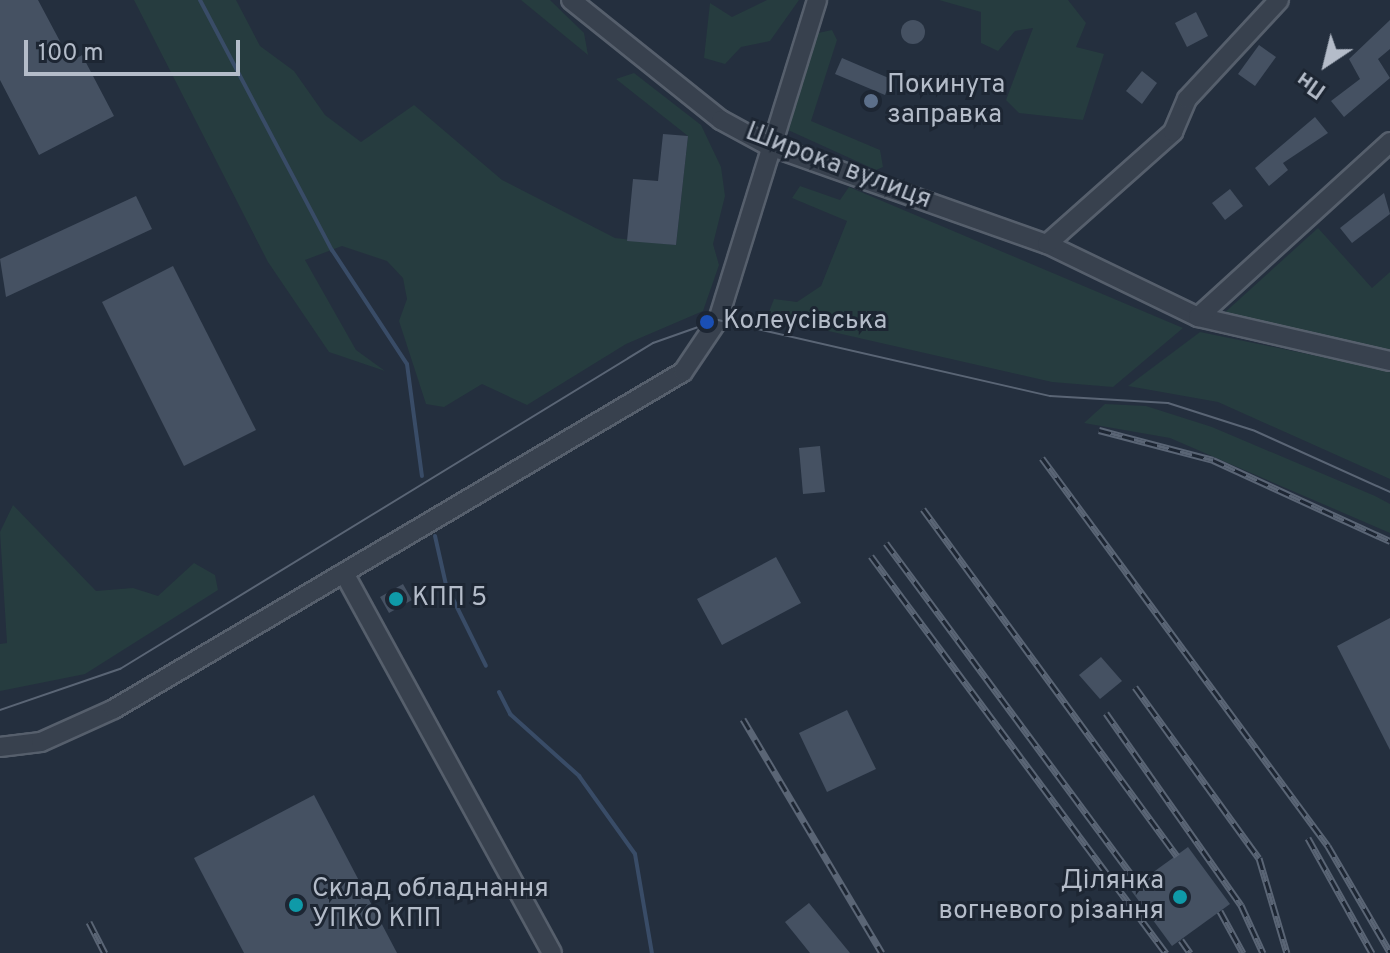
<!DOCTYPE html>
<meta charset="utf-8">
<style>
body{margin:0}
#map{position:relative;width:1390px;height:953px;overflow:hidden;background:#242f3e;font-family:Overpass,sans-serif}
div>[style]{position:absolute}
.green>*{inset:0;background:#263c3f}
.stream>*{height:4px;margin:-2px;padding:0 2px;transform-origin:2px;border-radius:2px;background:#394c67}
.building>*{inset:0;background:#455162}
.round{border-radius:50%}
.roads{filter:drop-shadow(2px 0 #565f6c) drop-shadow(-2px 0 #565f6c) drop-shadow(0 2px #565f6c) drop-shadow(0 -2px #565f6c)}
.minor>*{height:18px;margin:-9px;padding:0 9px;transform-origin:9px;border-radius:9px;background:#38414e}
.tram>*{height:2px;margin:-1px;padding:0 1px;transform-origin:1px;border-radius:1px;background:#5a6575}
.rail>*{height:7px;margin-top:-3.5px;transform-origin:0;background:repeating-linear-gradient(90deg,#1d2633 0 12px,#5a6575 0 24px);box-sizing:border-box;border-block:2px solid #5a6575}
.dots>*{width:22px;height:22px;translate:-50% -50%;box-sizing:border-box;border:4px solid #1d2633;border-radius:50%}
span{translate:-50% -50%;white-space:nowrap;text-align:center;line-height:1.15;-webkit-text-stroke:6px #1d2633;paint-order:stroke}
.poi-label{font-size:26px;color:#b4bcc9}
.left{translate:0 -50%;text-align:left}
.right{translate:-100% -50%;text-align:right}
.street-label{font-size:26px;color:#b4bcc9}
.north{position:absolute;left:1286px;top:24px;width:80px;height:80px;-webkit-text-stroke:6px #1d2633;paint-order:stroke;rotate:215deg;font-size:22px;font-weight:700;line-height:32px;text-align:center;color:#b4bcc9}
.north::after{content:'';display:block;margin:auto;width:28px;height:36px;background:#b4bcc9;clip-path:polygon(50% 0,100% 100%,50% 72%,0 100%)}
.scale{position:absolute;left:24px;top:40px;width:216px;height:36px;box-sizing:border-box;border:4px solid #b4bcc9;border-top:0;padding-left:10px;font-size:24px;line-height:28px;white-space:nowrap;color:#b4bcc9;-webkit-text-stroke:6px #1d2633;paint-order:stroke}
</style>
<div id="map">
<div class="green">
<i style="clip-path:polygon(134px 0,236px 0,260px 46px,294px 71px,325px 115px,361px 142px,414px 105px,502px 180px,615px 238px,676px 245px,688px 136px,616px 79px,634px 73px,701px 125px,721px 167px,725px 196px,713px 244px,719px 265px,703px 311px,626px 344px,527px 405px,482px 384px,444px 407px,426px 404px,399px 321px,407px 299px,403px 278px,387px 261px,342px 246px,305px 260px,356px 350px,385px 371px,329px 352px,268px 262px)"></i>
<i style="clip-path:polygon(521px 0,550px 0,584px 33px,588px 55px)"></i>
<i style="clip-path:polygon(767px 0,799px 0,770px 41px,741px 47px,725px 64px,704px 58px,710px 3px,732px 17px)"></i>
<i style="clip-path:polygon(939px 0,1068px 0,1086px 23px,1076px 47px,1104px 54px,1083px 120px,1019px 113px,1006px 100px,1033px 28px,1015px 31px,998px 51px,981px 43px,981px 12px)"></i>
<i style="clip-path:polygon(832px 30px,837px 40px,811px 121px,880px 150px,883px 167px,876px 170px,788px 130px,818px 33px)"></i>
<i style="clip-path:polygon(800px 186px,840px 200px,849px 187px,1183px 328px,1113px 387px,1052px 382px,767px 317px,774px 299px,797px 302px,821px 286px,847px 221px,792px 198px)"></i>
<i style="clip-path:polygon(1318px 228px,1372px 288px,1390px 272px,1390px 352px,1222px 315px)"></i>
<i style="clip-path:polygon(1200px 332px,1390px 371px,1390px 479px,1218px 402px,1128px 386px)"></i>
<i style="clip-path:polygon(1105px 404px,1146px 406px,1212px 427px,1375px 496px,1390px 504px,1390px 533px,1170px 438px,1084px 423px)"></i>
<i style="clip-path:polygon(13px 505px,96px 591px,133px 588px,158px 596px,194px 563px,215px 575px,218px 590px,85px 674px,0 691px,0 644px,7px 643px,0 532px)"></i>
</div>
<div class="stream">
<i style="left:200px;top:0;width:283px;rotate:62.2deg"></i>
<i style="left:332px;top:250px;width:136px;rotate:56.7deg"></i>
<i style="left:407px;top:364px;width:113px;rotate:82.4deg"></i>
<i style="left:435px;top:536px;width:50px;rotate:77.3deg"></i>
<i style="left:446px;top:585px;width:90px;rotate:63.7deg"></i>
<i style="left:499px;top:692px;width:25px;rotate:63deg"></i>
<i style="left:510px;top:714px;width:93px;rotate:41.9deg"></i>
<i style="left:579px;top:776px;width:96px;rotate:54.3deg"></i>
<i style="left:635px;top:854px;width:100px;rotate:80.3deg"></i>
</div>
<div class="building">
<i style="clip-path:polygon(0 0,38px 0,71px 62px,82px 55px,114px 116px,39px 155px,0 80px)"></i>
<i style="clip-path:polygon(1196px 12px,1208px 36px,1187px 47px,1175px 23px)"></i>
<i class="round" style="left:901px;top:20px;width:24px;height:24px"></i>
<i style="clip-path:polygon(1390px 20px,1390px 49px,1378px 59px,1390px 78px,1344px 117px,1331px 101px,1360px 79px,1349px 59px)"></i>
<i style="clip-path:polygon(1259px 45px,1276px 57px,1255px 86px,1238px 74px)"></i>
<i style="clip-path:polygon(842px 58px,891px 79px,885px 95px,835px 74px)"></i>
<i style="clip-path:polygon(1142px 71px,1157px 83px,1142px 104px,1126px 91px)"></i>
<i style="clip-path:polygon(1315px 117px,1328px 133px,1283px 163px,1288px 170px,1269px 186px,1255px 168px)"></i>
<i style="clip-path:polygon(663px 134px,688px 136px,676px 245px,627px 241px,633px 179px,658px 181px)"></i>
<i style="clip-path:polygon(1230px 189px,1243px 206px,1225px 220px,1212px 203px)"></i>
<i style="clip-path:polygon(1384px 193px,1390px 214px,1352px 243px,1340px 228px)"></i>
<i style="clip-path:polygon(136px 196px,152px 229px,6px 297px,0 259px)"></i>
<i style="clip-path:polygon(173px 266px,256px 430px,184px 466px,102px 302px)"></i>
<i style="clip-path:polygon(820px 446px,825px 492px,803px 494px,799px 448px)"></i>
<i style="clip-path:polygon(776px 557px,801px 603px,722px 645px,697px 599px)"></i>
<i style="clip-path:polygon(403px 584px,412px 600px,389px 613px,380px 597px)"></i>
<i style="clip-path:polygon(1390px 618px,1390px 750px,1337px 646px)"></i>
<i style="clip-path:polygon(1101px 657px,1122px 681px,1100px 699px,1079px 675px)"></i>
<i style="clip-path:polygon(847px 710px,876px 769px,827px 792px,799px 733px)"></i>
<i style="clip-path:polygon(314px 795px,397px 953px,244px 953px,194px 858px)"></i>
<i style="clip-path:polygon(1188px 847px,1230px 904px,1172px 946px,1130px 889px)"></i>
<i style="clip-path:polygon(809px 903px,850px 953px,810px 953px,785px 922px)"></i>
</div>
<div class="roads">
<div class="minor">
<i style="left:571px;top:0;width:192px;rotate:38.7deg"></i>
<i style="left:721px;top:120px;width:52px;rotate:28.5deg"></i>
<i style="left:767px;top:145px;width:297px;rotate:19.5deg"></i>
<i style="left:1047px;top:244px;width:168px;rotate:25.8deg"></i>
<i style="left:1198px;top:317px;width:197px;rotate:12.9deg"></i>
<i style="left:1047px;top:244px;width:169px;rotate:-41.6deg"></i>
<i style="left:1173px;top:132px;width:36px;rotate:-67deg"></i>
<i style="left:1187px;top:99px;width:135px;rotate:-47.1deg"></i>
<i style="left:1198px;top:317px;width:260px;rotate:-42.3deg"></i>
<i style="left:344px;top:573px;width:433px;rotate:61.3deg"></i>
<i style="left:0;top:747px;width:41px;rotate:-7deg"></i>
<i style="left:41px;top:742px;width:80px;rotate:-24.3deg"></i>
<i style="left:114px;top:709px;width:661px;rotate:-30.64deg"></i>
<i style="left:683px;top:372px;width:63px;rotate:-56.1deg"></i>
<i style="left:718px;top:320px;width:335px;rotate:-72.8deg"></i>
</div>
</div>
<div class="tram">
<i style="left:0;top:710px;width:127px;rotate:-18.9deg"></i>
<i style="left:120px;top:669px;width:625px;rotate:-31.45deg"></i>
<i style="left:653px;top:343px;width:69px;rotate:-19.5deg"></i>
<i style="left:718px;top:320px;width:341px;rotate:12.9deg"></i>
<i style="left:1050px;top:396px;width:118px;rotate:3.4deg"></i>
<i style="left:1168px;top:403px;width:91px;rotate:17.8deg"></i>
<i style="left:1255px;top:431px;width:148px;rotate:24.3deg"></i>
</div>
<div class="rail">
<i style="left:1099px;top:430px;width:118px;rotate:14.7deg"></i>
<i style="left:1213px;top:460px;width:195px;rotate:24.6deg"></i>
<i style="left:1042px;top:458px;width:482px;rotate:53.6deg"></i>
<i style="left:1328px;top:846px;width:123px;rotate:59.7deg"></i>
<i style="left:923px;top:509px;width:430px;rotate:53.8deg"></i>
<i style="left:886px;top:543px;width:424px;rotate:53.5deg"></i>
<i style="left:871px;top:556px;width:495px;rotate:53.4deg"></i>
<i style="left:1135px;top:687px;width:211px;rotate:54.1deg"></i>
<i style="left:1259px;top:858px;width:99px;rotate:73.6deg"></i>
<i style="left:1106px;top:713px;width:235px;rotate:54.9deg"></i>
<i style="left:1241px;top:905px;width:53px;rotate:65.4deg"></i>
<i style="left:743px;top:719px;width:272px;rotate:59.3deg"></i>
<i style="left:1308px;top:838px;width:132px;rotate:60.9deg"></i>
<i style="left:1220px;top:911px;width:48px;rotate:61.3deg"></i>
<i style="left:89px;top:922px;width:35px;rotate:63deg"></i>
<i style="left:1181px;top:940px;width:16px;rotate:55deg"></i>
</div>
<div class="dots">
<i style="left:871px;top:101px;background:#5c6f8a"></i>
<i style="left:707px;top:322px;background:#1a4fb4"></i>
<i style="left:396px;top:599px;background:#0f9aa8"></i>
<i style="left:1180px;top:897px;background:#0f9aa8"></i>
<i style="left:296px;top:905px;background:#0f9aa8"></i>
</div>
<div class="poi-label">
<span class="left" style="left:887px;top:101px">Покинута<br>заправка</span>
<span class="left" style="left:723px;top:322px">Колеусівська</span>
<span class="left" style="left:412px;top:599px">КПП 5</span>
<span class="right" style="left:1164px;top:897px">Ділянка<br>вогневого різання</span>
<span class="left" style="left:312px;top:905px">Склад обладнання<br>УПКО КПП</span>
</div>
<div class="street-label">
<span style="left:838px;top:167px;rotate:21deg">Широка вулиця</span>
</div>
<div class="north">Пн</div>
<div class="scale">100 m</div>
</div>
